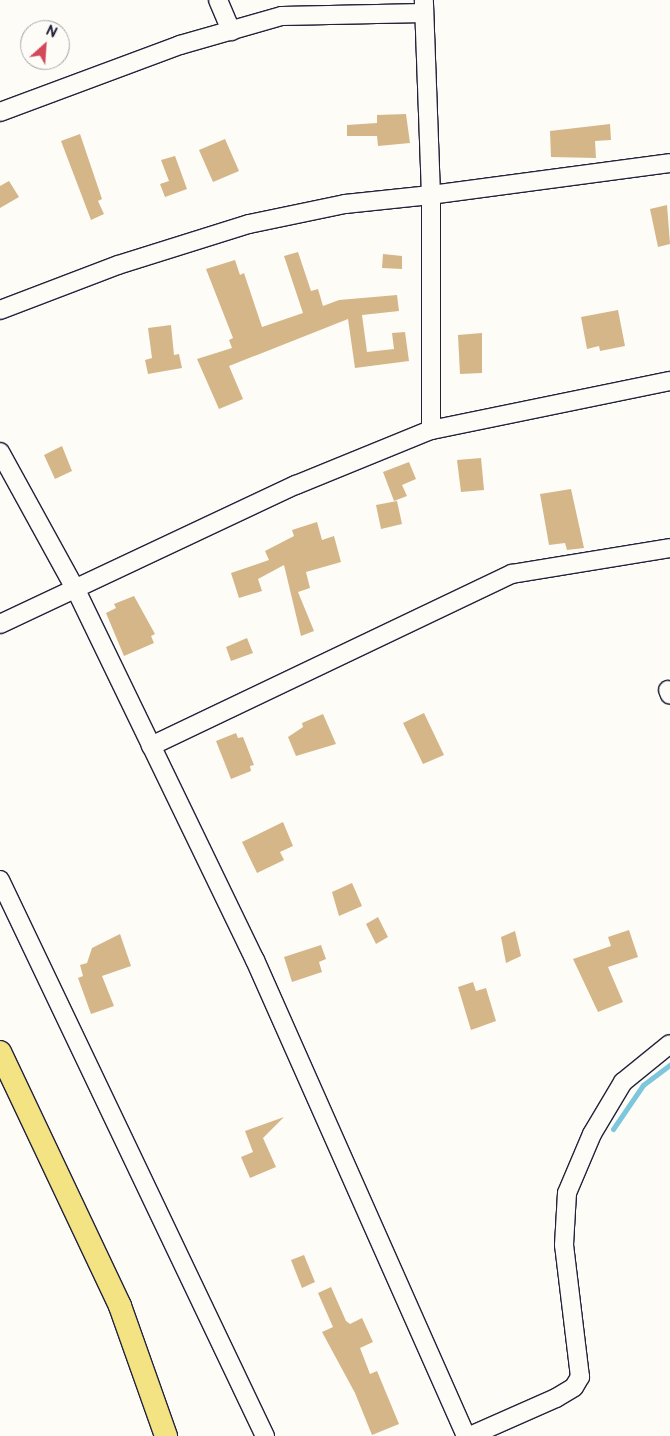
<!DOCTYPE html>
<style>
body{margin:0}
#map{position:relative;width:670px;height:1436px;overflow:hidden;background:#fdfcf7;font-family:"Balsamiq Sans",sans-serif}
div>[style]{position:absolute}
.stream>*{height:5px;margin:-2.5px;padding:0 2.5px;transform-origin:2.5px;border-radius:2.5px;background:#7dc7dd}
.building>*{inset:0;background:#d5b689}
.roads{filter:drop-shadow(1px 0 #22223b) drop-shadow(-1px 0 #22223b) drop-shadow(0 1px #22223b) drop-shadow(0 -1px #22223b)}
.minor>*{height:18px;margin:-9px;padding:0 9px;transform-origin:9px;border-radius:9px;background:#fdfcf7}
.major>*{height:22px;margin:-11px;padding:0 11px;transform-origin:11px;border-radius:11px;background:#f4e382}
span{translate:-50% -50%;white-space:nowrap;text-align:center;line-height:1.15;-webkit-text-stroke:4px #fdfcf7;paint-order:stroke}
.north{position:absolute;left:20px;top:20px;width:50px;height:50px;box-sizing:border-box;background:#fdfcf7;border:1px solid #a5a5ac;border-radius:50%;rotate:26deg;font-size:14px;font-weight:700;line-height:20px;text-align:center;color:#22223b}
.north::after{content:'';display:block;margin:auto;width:18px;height:22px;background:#d1495b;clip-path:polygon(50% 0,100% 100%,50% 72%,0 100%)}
</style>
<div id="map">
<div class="stream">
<i style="left:613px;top:1129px;width:53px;rotate:-55.7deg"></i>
<i style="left:643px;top:1085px;width:34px;rotate:-37deg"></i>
</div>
<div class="building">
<i style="clip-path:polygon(406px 114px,410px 143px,378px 146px,377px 136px,347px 136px,347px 125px,377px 123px,377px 115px)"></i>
<i style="clip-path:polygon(610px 124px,611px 140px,595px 141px,596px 158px,551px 157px,550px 131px)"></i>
<i style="clip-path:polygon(80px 134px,102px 199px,98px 201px,104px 214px,91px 220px,61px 141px)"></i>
<i style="clip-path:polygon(225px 139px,239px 171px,213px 182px,199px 150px)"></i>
<i style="clip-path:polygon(175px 156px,187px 189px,165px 197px,160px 184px,169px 181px,161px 160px)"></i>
<i style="clip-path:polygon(9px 181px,19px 197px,0 208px,0 186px)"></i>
<i style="clip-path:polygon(667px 205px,670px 244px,658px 247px,650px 209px)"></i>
<i style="clip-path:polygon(298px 252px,311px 291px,318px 289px,323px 306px,339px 300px,397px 295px,399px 311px,362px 315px,367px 352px,394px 349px,392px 333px,405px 332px,409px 361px,355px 368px,348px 319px,229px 366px,243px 399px,219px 409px,197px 359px,232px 348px,229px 340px,233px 338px,206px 269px,235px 260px,240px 275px,244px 273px,262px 327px,303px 313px,284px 256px)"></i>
<i style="clip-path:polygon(383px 254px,402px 256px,402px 269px,382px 268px)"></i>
<i style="clip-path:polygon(618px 310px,625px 346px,600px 351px,599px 346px,587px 349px,581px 317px)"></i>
<i style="clip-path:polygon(171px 325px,174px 355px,179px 354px,182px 368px,148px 374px,145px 360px,152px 358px,148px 328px)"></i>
<i style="clip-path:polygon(482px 333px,482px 373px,460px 374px,458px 335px)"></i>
<i style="clip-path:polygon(62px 446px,72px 471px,55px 479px,44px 455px)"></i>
<i style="clip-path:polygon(481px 458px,484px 490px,461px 492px,457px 460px)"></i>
<i style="clip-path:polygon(409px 462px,416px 479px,402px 485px,407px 496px,394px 501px,383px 472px)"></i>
<i style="clip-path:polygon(571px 489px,584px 548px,567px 550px,565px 543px,549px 545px,540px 494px)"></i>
<i style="clip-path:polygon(397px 501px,402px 524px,381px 529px,376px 505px)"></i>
<i style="clip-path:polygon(317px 522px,322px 540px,334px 536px,341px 562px,306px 572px,310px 588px,298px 592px,314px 631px,301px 636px,284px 565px,258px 579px,262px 591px,239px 598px,231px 573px,269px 560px,265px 551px,294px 536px,292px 530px)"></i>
<i style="clip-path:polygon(134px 596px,155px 634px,151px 636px,154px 643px,124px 656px,106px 613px,116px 608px,114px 604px)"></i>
<i style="clip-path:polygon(247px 638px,253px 653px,231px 661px,226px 647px)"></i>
<i style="clip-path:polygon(424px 713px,444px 755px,423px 764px,403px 723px)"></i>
<i style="clip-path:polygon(323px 714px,336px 744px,296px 756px,288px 737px,303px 727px,302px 723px)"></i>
<i style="clip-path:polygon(236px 733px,238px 738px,243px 737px,254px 765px,250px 766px,251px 771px,231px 779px,216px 741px)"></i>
<i style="clip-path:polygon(283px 822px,293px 846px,280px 852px,284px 860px,257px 873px,242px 842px)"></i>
<i style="clip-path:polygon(352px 883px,362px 906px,339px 916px,332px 892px)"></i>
<i style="clip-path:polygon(378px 917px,388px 937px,376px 944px,366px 924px)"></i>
<i style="clip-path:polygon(629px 930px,638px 957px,608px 967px,623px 1002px,598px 1012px,573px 959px,611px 946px,608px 937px)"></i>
<i style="clip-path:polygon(515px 931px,521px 956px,506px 963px,501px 937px)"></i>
<i style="clip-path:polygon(120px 934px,131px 966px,102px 976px,114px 1006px,91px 1014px,78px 978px,83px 976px,80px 965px,87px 963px,92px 948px)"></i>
<i style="clip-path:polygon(321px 945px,326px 959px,319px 962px,322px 972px,292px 982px,284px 957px)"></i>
<i style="clip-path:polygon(473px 982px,476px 991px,486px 988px,496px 1021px,471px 1030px,458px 987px)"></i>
<i style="clip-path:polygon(284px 1117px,263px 1138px,276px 1167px,250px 1178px,241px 1157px,253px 1152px,245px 1131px)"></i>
<i style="clip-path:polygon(304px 1255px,315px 1282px,302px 1288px,291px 1260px)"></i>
<i style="clip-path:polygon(331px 1287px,346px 1321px,350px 1324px,362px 1318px,373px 1342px,360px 1348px,370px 1374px,377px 1371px,399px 1424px,372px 1435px,355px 1393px,322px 1332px,333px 1327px,318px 1293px)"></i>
</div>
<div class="roads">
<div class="minor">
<i style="left:218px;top:0;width:34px;rotate:67deg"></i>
<i style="left:0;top:112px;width:192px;rotate:-20.4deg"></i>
<i style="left:180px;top:45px;width:106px;rotate:-15.9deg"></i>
<i style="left:282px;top:16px;width:142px;rotate:-1.2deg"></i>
<i style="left:0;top:310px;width:126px;rotate:-20.9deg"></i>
<i style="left:118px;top:265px;width:137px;rotate:-17.4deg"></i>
<i style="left:249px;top:224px;width:98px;rotate:-11.8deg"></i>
<i style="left:345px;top:204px;width:86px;rotate:-6deg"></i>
<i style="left:431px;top:195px;width:195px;rotate:-92.1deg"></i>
<i style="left:431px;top:430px;width:244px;rotate:-11.6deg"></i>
<i style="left:0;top:452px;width:158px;rotate:61.2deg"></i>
<i style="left:76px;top:590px;width:411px;rotate:64.2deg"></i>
<i style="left:255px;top:960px;width:521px;rotate:66.09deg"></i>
<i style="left:0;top:624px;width:327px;rotate:-25.2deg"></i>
<i style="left:296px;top:485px;width:146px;rotate:-22.2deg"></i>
<i style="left:431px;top:430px;width:235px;rotate:-90deg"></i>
<i style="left:431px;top:195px;width:241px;rotate:-7.6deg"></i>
<i style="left:668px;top:690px;width:5px;rotate:68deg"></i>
<i style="left:151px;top:746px;width:400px;rotate:-25.5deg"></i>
<i style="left:512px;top:574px;width:160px;rotate:-9.3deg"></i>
<i style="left:0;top:880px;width:616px;rotate:64.52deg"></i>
<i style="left:470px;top:1436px;width:94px;rotate:-23.8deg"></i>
<i style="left:556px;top:1398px;width:21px;rotate:-31deg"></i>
<i style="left:574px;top:1387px;width:12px;rotate:-59deg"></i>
<i style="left:580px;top:1377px;width:133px;rotate:-96.9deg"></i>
<i style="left:564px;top:1245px;width:52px;rotate:-86.7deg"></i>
<i style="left:567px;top:1193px;width:64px;rotate:-67deg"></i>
<i style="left:592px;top:1134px;width:61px;rotate:-59.2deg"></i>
<i style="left:623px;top:1082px;width:60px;rotate:-39deg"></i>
</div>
<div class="major">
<i style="left:0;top:1052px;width:281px;rotate:64.7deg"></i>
<i style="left:120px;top:1306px;width:138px;rotate:70.5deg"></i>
</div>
</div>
<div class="north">N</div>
</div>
